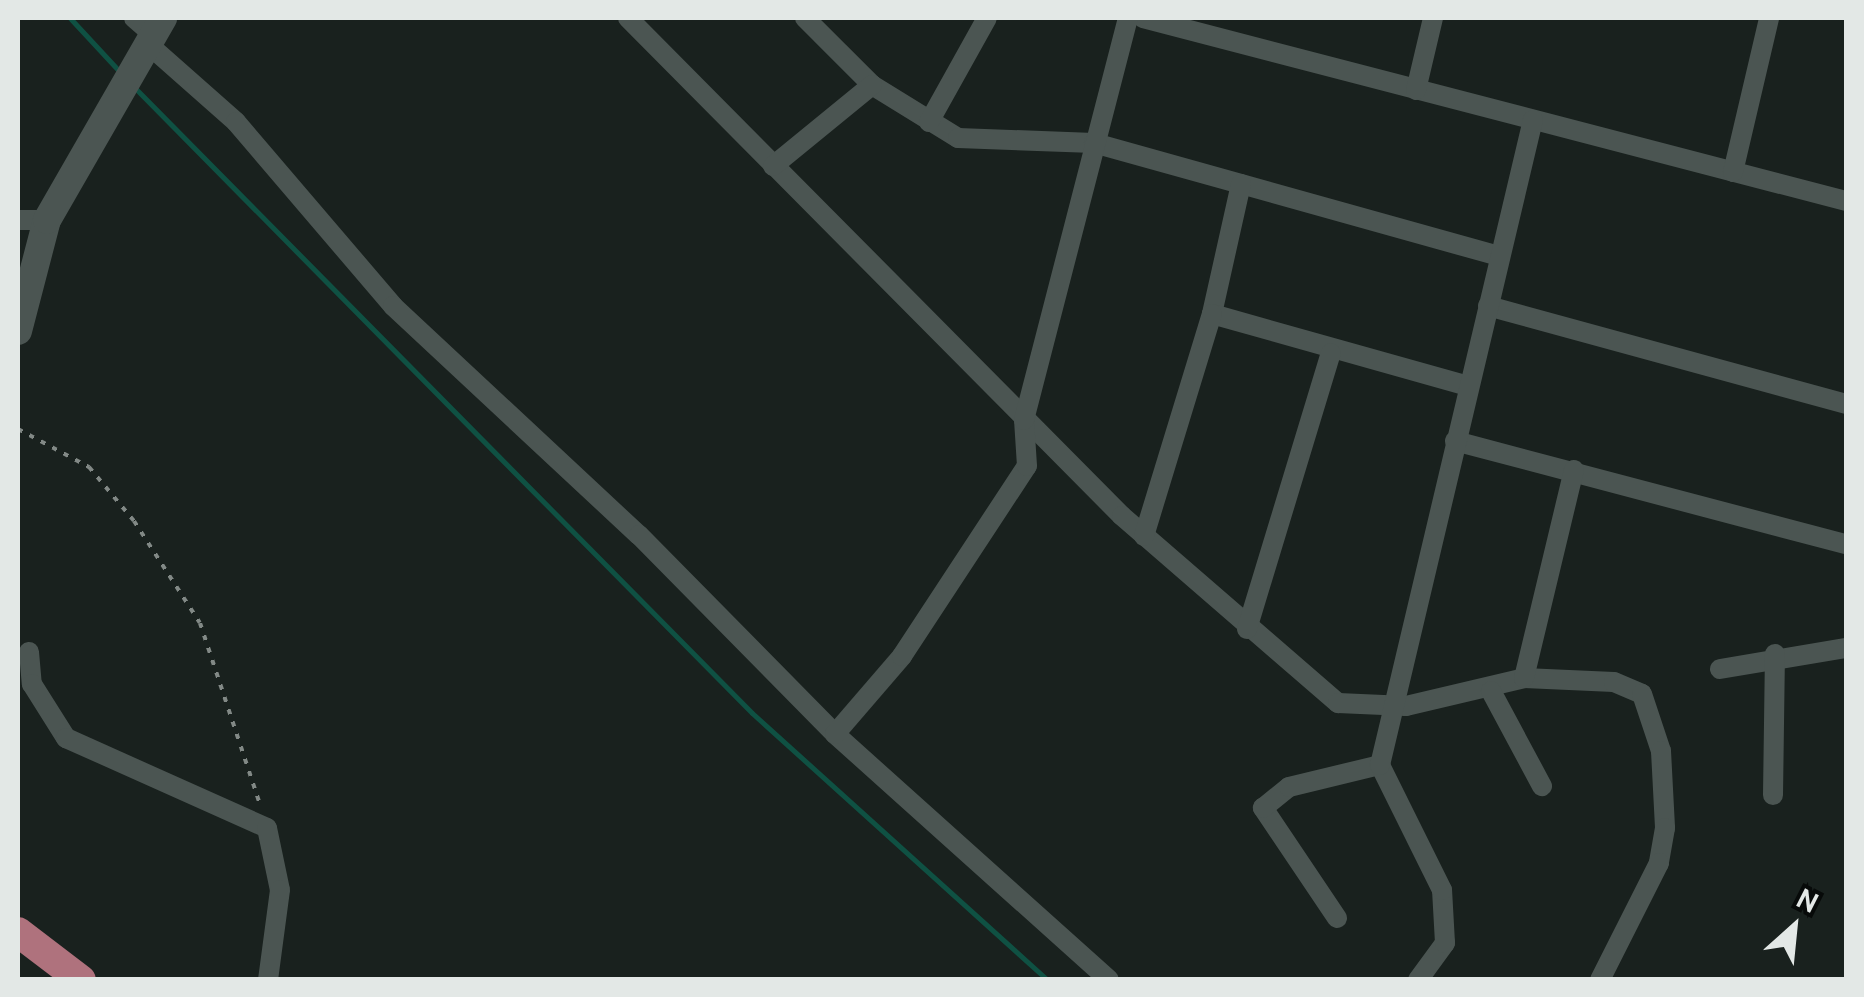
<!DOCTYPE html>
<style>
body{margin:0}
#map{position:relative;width:1864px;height:997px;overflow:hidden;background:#19211e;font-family:Cabin,sans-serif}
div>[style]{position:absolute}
.stream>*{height:5px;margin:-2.5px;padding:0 2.5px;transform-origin:2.5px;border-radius:2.5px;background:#0f5143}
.path>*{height:4px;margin-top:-2px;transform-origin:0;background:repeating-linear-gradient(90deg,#828986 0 5px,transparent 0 13px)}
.street>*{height:20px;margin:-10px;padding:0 10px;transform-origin:10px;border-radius:10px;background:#4b5552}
.secondary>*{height:28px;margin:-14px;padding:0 14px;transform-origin:14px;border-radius:14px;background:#4b5552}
.primary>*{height:30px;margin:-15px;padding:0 15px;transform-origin:15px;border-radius:15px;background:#af727d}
span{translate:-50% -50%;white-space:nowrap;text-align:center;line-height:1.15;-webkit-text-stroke:10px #070a09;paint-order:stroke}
.frame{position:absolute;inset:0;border:20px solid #e3e8e6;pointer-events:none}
.north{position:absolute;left:1744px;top:877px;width:100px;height:100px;-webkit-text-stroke:8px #070a09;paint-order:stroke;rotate:27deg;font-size:28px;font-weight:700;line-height:40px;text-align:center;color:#e3e8e6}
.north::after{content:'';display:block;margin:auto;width:35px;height:45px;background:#e3e8e6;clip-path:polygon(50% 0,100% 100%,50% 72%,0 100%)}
</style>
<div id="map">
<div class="stream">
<i style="left:70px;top:18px;width:75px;rotate:47.2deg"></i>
<i style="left:135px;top:88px;width:878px;rotate:45.37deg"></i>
<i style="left:752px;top:713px;width:399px;rotate:42.1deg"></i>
</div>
<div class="path">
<i style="left:18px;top:429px;width:81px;rotate:28.2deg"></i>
<i style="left:89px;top:467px;width:70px;rotate:50.2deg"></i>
<i style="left:134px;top:521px;width:121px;rotate:57.1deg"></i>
<i style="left:200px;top:623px;width:191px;rotate:71.7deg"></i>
</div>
<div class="street">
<i style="left:134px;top:18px;width:28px;rotate:41deg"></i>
<i style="left:628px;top:18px;width:701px;rotate:45.23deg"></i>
<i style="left:1122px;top:516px;width:286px;rotate:40.9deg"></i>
<i style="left:1338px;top:703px;width:68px;rotate:2.5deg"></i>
<i style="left:1406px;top:706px;width:121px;rotate:-13.3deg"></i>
<i style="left:1524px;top:678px;width:90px;rotate:2.5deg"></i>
<i style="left:1614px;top:682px;width:30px;rotate:23deg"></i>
<i style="left:1642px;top:694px;width:60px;rotate:71.6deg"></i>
<i style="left:1661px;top:751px;width:77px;rotate:87deg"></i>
<i style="left:1665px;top:828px;width:36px;rotate:100deg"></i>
<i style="left:1659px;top:863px;width:131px;rotate:116.8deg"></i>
<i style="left:805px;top:18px;width:95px;rotate:45deg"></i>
<i style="left:872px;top:85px;width:101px;rotate:31.6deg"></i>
<i style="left:958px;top:138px;width:136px;rotate:2.1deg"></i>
<i style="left:1094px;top:143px;width:421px;rotate:15.6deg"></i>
<i style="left:1143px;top:18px;width:726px;rotate:14.59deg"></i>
<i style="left:149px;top:45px;width:116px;rotate:41.5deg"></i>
<i style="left:236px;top:122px;width:242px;rotate:49.5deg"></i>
<i style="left:393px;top:306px;width:336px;rotate:43deg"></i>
<i style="left:639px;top:535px;width:279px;rotate:45.4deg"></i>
<i style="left:835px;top:734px;width:368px;rotate:41.9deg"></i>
<i style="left:1416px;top:90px;width:74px;rotate:-76.7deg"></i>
<i style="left:929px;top:122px;width:119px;rotate:-60.9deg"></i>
<i style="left:773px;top:166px;width:128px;rotate:-39.3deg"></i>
<i style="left:1733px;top:172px;width:158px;rotate:-76.8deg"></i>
<i style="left:1241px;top:184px;width:133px;rotate:102.6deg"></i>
<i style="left:1212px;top:314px;width:267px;rotate:15.7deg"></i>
<i style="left:18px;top:220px;width:29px"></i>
<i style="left:1488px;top:306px;width:371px;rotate:15.3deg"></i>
<i style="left:1455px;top:441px;width:404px;rotate:14.8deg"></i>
<i style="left:1144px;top:536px;width:232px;rotate:-73deg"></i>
<i style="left:1247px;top:629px;width:288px;rotate:-73.1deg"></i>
<i style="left:29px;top:652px;width:32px;rotate:85deg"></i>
<i style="left:32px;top:684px;width:64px;rotate:57.8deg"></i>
<i style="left:66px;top:738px;width:220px;rotate:24.1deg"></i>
<i style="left:267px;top:828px;width:63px;rotate:78.2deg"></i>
<i style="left:280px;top:890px;width:91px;rotate:97.6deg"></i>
<i style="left:1720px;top:669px;width:128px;rotate:-9.5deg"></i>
<i style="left:1524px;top:678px;width:214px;rotate:-76.5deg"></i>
<i style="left:1491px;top:691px;width:108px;rotate:61.8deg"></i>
<i style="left:835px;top:734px;width:103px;rotate:-49.3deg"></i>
<i style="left:902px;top:656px;width:227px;rotate:-56.7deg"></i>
<i style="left:1027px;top:466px;width:46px;rotate:-93.7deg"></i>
<i style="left:1024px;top:420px;width:415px;rotate:-75.5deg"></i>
<i style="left:1773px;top:795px;width:141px;rotate:-89.2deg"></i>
<i style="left:1337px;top:918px;width:133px;rotate:-123.9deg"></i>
<i style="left:1263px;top:808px;width:33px;rotate:-39deg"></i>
<i style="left:1289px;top:787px;width:94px;rotate:-13.6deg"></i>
<i style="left:1418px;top:980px;width:46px;rotate:-53.9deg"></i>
<i style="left:1445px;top:943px;width:53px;rotate:-93.2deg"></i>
<i style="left:1442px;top:890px;width:140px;rotate:-116.4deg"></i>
<i style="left:1380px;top:765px;width:663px;rotate:-76.66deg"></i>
</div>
<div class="secondary">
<i style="left:18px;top:331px;width:115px;rotate:-75.4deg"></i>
<i style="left:47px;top:220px;width:233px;rotate:-60.1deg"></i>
</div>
<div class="primary">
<i style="left:18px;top:932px;width:79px;rotate:37.3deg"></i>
</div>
<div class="frame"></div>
<div class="north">N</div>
</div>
